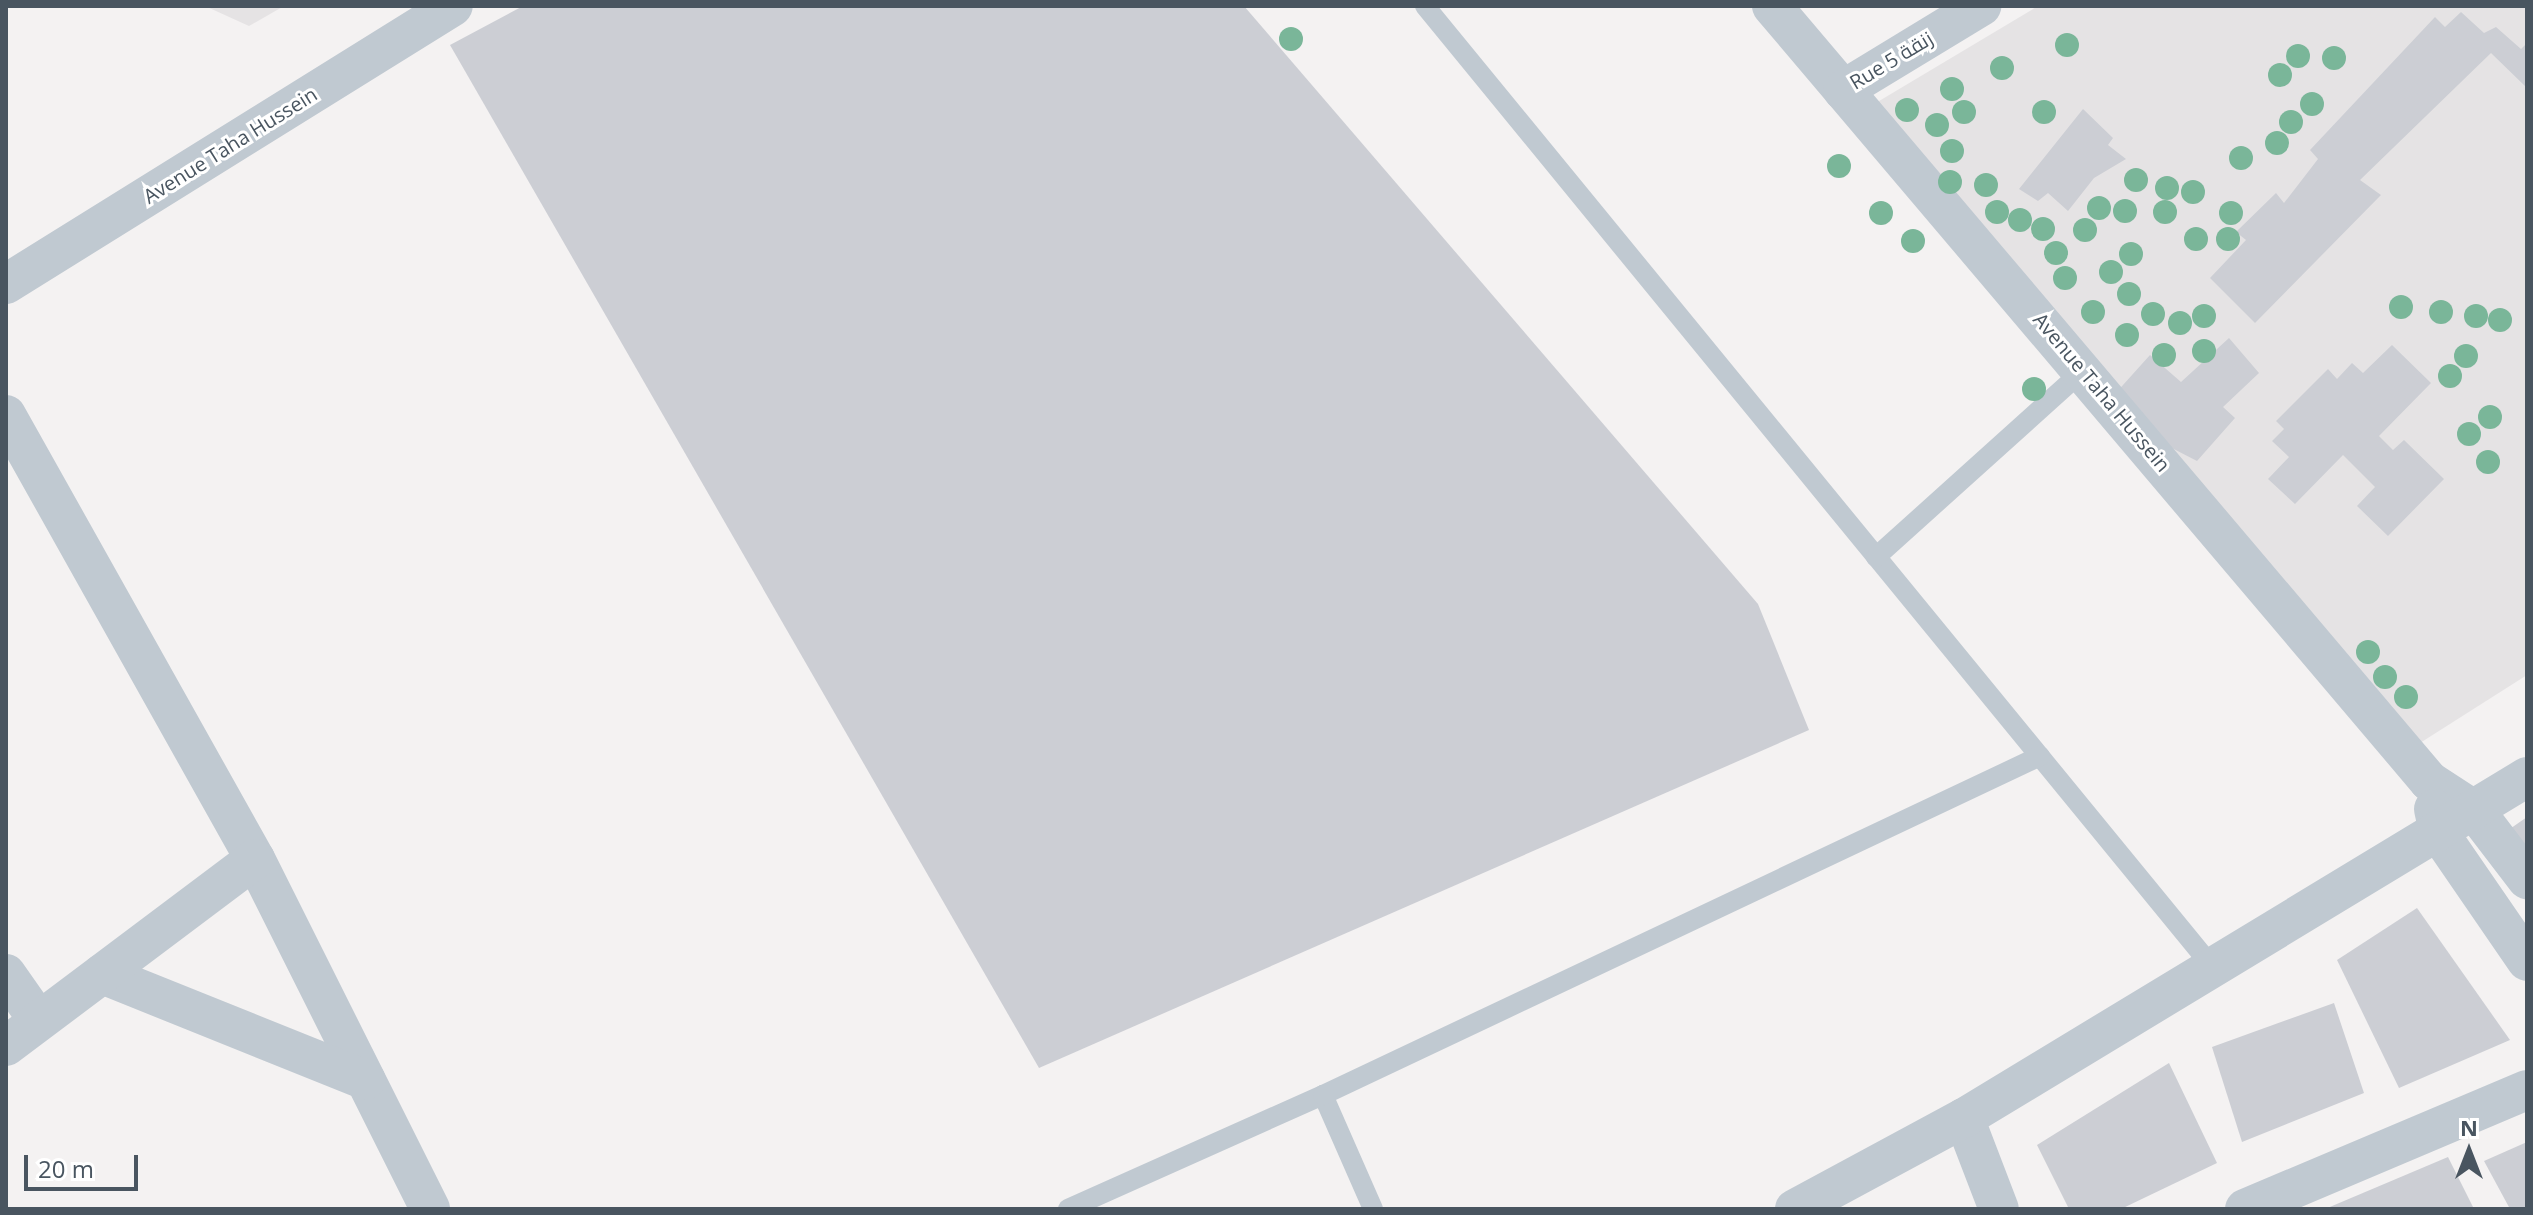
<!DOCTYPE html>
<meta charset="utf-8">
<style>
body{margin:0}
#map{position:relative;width:2533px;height:1215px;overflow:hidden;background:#f4f2f2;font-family:"Open Sans",Cairo,sans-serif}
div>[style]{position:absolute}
.education>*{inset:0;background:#e5e3e4}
.building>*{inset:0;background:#ccced4}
.lane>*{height:20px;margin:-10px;padding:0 10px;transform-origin:10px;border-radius:10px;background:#c0c9d1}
.street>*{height:40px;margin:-20px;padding:0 20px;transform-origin:20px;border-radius:20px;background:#c0c9d1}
.trees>*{width:24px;height:24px;margin:-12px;border-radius:50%;background:#7ab699}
span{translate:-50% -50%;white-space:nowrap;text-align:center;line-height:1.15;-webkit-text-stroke:6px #fff;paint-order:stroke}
.street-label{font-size:20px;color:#495560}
.frame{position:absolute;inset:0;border:8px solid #495560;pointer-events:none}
.north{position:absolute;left:2429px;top:1111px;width:80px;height:80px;-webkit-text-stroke:6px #fff;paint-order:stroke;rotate:0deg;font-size:22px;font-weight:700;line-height:32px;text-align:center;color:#495560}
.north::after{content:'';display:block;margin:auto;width:28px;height:36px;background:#495560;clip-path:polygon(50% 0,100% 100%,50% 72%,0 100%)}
.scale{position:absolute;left:24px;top:1155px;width:114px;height:36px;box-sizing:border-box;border:4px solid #495560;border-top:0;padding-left:10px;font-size:24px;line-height:28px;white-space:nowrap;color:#495560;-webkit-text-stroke:6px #fff;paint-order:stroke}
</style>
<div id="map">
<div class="education">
<i style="clip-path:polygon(205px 6px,284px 6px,249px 26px)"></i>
<i style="clip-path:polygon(2038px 6px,2527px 6px,2527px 675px,2409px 750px,1859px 113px)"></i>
</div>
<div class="building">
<i style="clip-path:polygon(523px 6px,1244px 6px,1758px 604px,1809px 730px,1039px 1068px,450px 45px)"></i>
<i style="clip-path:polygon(2461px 12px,2484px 33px,2496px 27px,2521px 49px,2527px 43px,2527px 88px,2491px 53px,2360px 180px,2381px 195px,2255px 323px,2210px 278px,2246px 240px,2236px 232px,2276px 193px,2284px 203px,2318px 159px,2310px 150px,2435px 17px,2445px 27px)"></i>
<i style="clip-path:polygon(2083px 109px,2113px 138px,2108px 145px,2126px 159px,2094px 178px,2068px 211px,2048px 193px,2038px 201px,2019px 189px)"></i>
<i style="clip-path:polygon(2229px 338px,2259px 373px,2223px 407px,2235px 418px,2197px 461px,2166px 445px,2114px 395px,2150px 355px,2181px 382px)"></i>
<i style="clip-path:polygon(2392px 345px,2431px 383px,2379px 436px,2393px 450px,2404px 440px,2444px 479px,2388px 536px,2357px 506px,2375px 487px,2343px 455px,2295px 504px,2268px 479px,2289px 457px,2272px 441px,2284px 429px,2276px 421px,2328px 369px,2337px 379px,2352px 363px,2363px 373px)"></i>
<i style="clip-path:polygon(2527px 817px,2527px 863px,2504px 833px)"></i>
<i style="clip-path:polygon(2417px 908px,2510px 1040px,2399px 1088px,2337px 960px)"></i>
<i style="clip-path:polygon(2334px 1003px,2364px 1093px,2242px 1142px,2212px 1047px)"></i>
<i style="clip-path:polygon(2169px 1063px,2217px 1163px,2121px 1209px,2069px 1209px,2037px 1145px)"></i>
<i style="clip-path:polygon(2527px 1142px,2527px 1209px,2510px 1209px,2484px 1161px)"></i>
<i style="clip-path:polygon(2448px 1157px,2474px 1209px,2325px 1209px)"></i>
</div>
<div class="lane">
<i style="left:1425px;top:6px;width:1245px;rotate:50.67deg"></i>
<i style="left:1876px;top:557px;width:280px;rotate:-42deg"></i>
<i style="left:1323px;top:1095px;width:124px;rotate:66.3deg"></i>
<i style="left:1068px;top:1209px;width:279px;rotate:-24.1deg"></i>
<i style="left:1323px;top:1095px;width:793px;rotate:-25.3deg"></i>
</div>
<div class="street">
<i style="left:1772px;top:6px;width:1016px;rotate:49.71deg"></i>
<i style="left:2429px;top:781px;width:55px;rotate:33.1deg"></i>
<i style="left:2475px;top:811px;width:86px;rotate:52.6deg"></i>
<i style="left:1843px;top:90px;width:162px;rotate:-31.3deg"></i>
<i style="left:6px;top:284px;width:526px;rotate:-31.88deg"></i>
<i style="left:6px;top:415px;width:509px;rotate:60.72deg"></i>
<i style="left:255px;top:859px;width:391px;rotate:63.4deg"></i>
<i style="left:2434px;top:809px;width:25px;rotate:78deg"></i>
<i style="left:2439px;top:833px;width:155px;rotate:55.5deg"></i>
<i style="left:6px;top:974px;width:57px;rotate:54.9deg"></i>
<i style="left:102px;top:974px;width:284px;rotate:21.9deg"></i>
<i style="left:6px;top:1046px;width:311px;rotate:-36.9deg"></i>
<i style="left:1964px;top:1118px;width:97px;rotate:69deg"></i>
<i style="left:1795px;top:1209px;width:192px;rotate:-28.3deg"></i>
<i style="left:1964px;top:1118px;width:658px;rotate:-31.2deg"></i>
<i style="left:2245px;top:1209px;width:306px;rotate:-22.9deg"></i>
</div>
<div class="trees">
<i style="left:1291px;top:39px"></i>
<i style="left:2067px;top:45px"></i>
<i style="left:2298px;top:56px"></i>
<i style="left:2334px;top:58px"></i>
<i style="left:2002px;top:68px"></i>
<i style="left:2280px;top:75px"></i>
<i style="left:1952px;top:89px"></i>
<i style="left:2312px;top:104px"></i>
<i style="left:1907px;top:110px"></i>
<i style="left:1964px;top:112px"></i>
<i style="left:2044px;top:112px"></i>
<i style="left:2291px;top:122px"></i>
<i style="left:1937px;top:125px"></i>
<i style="left:2277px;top:143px"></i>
<i style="left:1952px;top:151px"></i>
<i style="left:2241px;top:158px"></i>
<i style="left:1839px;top:166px"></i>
<i style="left:2136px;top:180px"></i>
<i style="left:1950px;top:182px"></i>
<i style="left:1986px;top:185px"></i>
<i style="left:2167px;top:188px"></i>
<i style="left:2193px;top:192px"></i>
<i style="left:2099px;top:208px"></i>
<i style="left:2125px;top:211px"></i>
<i style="left:1997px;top:212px"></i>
<i style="left:2165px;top:212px"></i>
<i style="left:1881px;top:213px"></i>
<i style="left:2231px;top:213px"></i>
<i style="left:2020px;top:220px"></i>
<i style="left:2043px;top:229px"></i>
<i style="left:2085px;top:230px"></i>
<i style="left:2196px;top:239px"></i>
<i style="left:2228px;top:239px"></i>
<i style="left:1913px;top:241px"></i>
<i style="left:2056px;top:253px"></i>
<i style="left:2131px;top:254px"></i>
<i style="left:2111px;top:272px"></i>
<i style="left:2065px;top:278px"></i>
<i style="left:2129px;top:294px"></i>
<i style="left:2401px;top:307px"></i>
<i style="left:2093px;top:312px"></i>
<i style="left:2441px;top:312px"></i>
<i style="left:2153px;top:314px"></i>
<i style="left:2204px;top:316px"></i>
<i style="left:2476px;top:316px"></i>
<i style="left:2500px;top:320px"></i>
<i style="left:2180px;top:323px"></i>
<i style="left:2127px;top:335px"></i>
<i style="left:2204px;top:351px"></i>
<i style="left:2164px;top:355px"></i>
<i style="left:2466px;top:356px"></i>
<i style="left:2450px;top:376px"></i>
<i style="left:2034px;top:389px"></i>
<i style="left:2490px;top:417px"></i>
<i style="left:2469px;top:434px"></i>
<i style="left:2488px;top:462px"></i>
<i style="left:2368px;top:652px"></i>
<i style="left:2385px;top:677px"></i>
<i style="left:2406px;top:697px"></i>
</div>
<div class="street-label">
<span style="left:1891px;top:60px;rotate:-31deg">Rue 5 زنقة</span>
<span style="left:230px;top:145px;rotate:-32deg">Avenue Taha Hussein</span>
<span style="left:2102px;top:392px;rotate:50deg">Avenue Taha Hussein</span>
</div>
<div class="frame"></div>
<div class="north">N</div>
<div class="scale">20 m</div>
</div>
